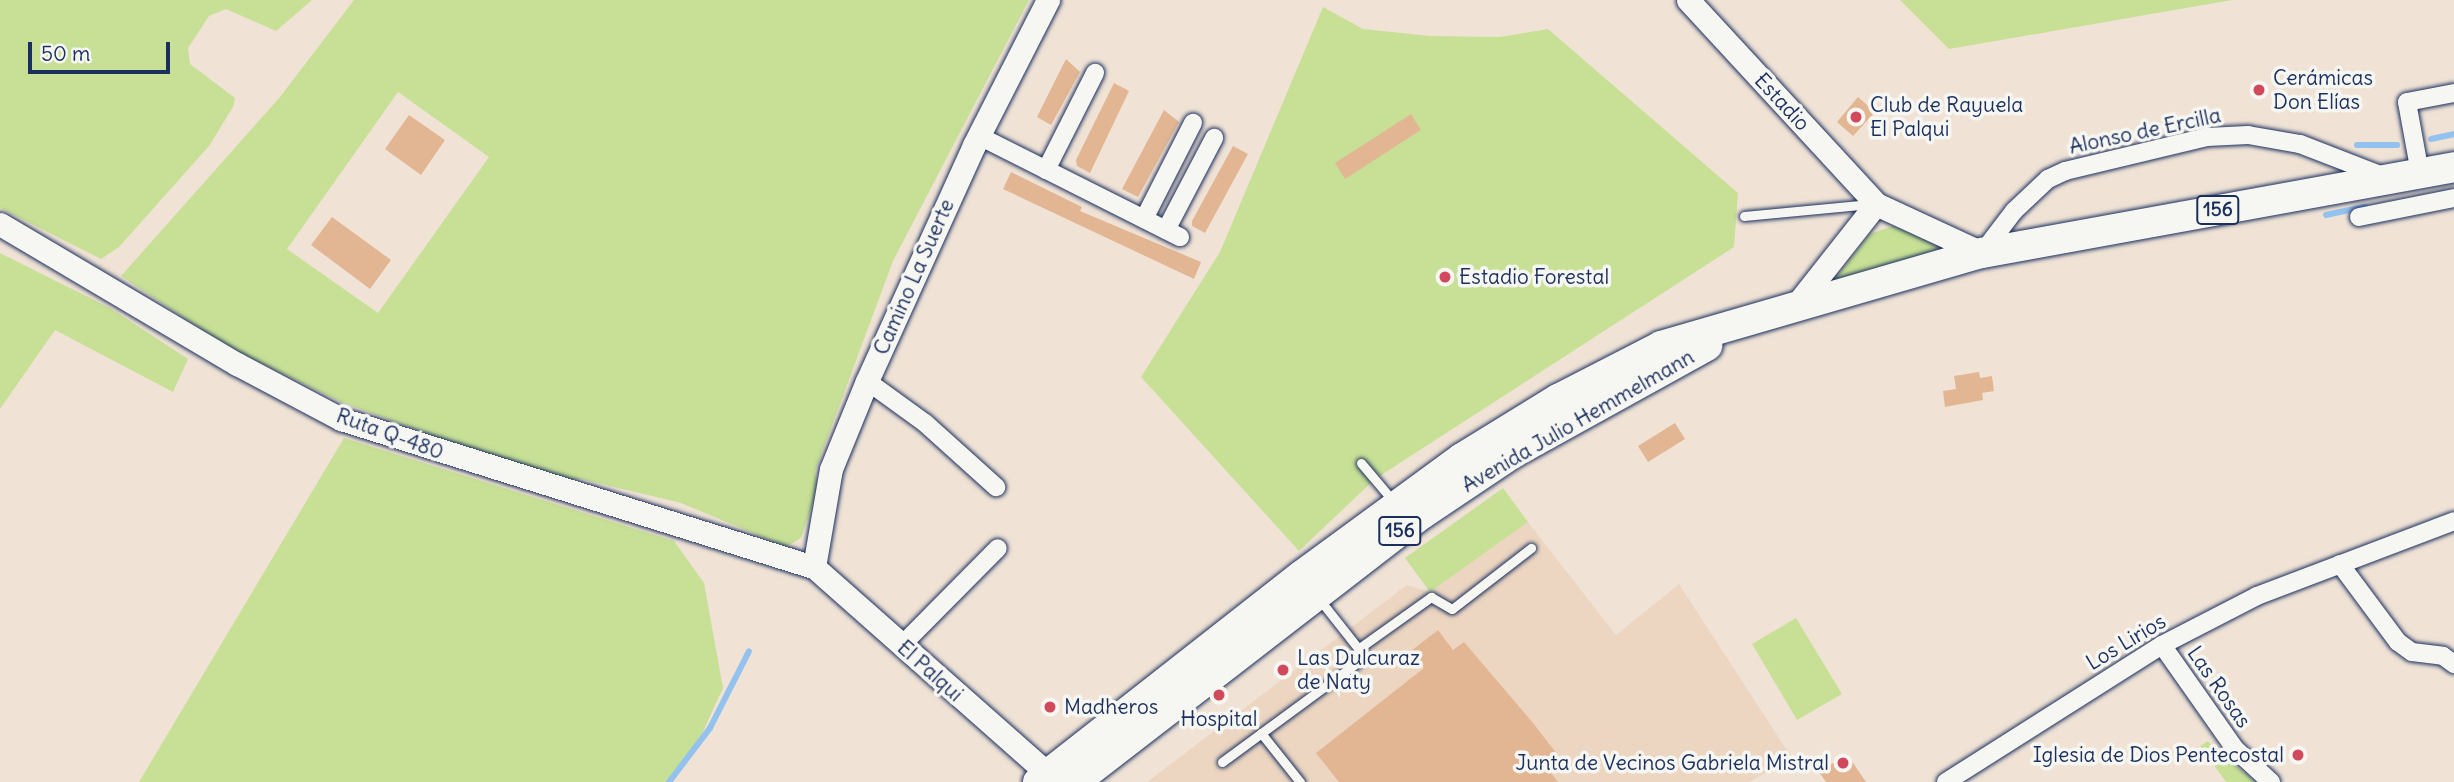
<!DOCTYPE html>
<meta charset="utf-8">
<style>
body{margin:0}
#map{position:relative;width:2454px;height:782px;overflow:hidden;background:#f0e3d6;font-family:Delius,sans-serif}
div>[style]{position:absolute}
.built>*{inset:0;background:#ecd6c2}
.green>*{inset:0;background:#c7e096}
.stream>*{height:6px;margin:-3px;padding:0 3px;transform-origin:3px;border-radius:3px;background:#94c2ee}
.building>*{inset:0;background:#e2b693}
.roads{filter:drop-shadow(0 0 2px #1b2f5e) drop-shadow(0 0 2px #1b2f5e)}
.service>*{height:9px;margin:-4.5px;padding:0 4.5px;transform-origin:4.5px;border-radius:4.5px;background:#f6f6f2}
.minor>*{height:18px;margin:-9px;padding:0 9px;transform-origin:9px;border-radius:9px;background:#f6f6f2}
.tertiary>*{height:23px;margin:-11.5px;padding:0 11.5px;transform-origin:11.5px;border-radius:11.5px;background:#f6f6f2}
.trunk>*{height:30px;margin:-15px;padding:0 15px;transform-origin:15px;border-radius:15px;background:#f6f6f2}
.dots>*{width:19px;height:19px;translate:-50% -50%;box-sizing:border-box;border:4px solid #f6f6f2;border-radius:50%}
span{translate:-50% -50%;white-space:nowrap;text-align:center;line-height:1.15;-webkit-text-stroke:7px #f6f6f2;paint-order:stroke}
.shield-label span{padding:2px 5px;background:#f6f6f2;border:2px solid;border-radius:5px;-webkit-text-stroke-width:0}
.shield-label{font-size:19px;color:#1b2f5e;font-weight:700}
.poi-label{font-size:21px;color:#1b2f5e}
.left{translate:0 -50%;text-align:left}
.right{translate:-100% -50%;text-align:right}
.street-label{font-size:21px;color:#1b2f5e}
.scale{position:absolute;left:28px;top:42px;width:142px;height:32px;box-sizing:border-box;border:4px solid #1b2f5e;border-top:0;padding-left:9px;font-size:21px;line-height:24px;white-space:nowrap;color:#1b2f5e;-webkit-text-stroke:5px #f6f6f2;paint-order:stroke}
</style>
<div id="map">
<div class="built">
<div style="clip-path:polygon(1528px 522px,1616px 635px,1679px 584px,1792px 758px,1749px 782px,1147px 782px,1407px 585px,1430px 592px)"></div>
</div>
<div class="green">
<div style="clip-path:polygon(0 0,312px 0,276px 31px,226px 9px,209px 16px,188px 48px,190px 64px,235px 98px,233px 107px,209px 146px,119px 247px,101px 259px,0 208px)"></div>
<div style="clip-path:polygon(evenodd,354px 0,1029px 0,893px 261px,815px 471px,818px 489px,801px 538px,786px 547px,681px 503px,581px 479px,553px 479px,341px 402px,228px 347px,121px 276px,280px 97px,354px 0,398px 92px,489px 157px,378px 313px,287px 249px,398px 92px)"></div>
<div style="clip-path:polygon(1900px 0,2232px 0,1949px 49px)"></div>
<div style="clip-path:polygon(1323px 7px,1363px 29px,1430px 36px,1500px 37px,1548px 29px,1738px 193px,1734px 247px,1375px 479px,1299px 551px,1141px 377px,1220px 252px)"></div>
<div style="clip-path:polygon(1899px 224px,1951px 245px,1827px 289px,1870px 234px)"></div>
<div style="clip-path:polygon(0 253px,110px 308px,188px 359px,173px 392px,55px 330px,0 409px)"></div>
<div style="clip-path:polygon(344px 438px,674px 541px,704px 583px,723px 688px,700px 738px,670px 782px,139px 782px)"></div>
<div style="clip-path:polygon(1503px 488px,1528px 522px,1430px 592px,1405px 558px)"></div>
<div style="clip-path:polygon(1796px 618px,1842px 694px,1797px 720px,1752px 644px)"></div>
<div style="clip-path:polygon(2208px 741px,2219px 753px,2256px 782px,2226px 782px,2200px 746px)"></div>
</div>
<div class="stream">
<div style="left:2431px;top:139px;width:24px;rotate:-12deg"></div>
<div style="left:2357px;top:145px;width:40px"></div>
<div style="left:2326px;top:215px;width:40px;rotate:-12deg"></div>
<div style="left:669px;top:782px;width:68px;rotate:-52.8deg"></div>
<div style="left:710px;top:728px;width:86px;rotate:-63.1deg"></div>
</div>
<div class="building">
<div style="clip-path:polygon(1066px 59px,1080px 72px,1051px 125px,1037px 117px)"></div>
<div style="clip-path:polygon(1114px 83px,1129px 91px,1090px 173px,1077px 166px,1076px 160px)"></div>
<div style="clip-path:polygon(1858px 97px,1875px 112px,1853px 136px,1837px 122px)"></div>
<div style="clip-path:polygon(1164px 110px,1179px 122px,1138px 197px,1122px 189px)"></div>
<div style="clip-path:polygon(1411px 114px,1421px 130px,1345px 179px,1335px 163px)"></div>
<div style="clip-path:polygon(409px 115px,445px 140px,421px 175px,385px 149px)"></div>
<div style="clip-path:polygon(1233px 146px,1248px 154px,1205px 233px,1192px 226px,1192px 221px)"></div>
<div style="clip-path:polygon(1011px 172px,1082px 207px,1080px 211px,1201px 262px,1194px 279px,1003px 189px)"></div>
<div style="clip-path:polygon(332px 217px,391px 260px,370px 289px,311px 245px)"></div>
<div style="clip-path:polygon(1979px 372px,1980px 378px,1992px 376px,1994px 391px,1982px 393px,1983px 400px,1945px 407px,1943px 391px,1956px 389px,1954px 376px)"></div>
<div style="clip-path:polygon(1675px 423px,1685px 439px,1648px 462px,1638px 446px)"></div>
<div style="clip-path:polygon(1438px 630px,1453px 650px,1464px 642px,1533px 723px,1560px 758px,1547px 768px,1558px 782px,1339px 782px,1316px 753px,1424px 668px,1411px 651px)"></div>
<div style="clip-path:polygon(1847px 754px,1866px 782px,1826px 782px,1819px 772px)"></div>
</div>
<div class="roads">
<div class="service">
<div style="left:1744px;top:216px;width:127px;rotate:-5.4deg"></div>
<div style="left:1361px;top:463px;width:51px;rotate:49.8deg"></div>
<div style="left:1358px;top:649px;width:90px;rotate:-35.5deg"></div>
<div style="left:1431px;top:597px;width:24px;rotate:30deg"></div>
<div style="left:1452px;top:609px;width:100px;rotate:-37.7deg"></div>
<div style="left:1261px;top:733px;width:63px;rotate:51.5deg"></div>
<div style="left:1222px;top:762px;width:177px;rotate:-36.3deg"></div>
<div style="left:1365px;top:657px;width:73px;rotate:-128.3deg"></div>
</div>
<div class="minor">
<div style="left:979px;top:136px;width:225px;rotate:26.7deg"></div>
<div style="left:1046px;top:170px;width:109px;rotate:-63.2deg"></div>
<div style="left:2420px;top:173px;width:72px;rotate:-100.4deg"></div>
<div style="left:2407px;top:102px;width:48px;rotate:-10.8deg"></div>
<div style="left:2359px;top:217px;width:97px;rotate:-11.3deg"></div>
<div style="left:1144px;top:219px;width:108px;rotate:-63deg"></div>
<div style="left:1166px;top:230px;width:104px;rotate:-62.4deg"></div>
<div style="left:1982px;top:253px;width:53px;rotate:-52.7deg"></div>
<div style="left:2014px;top:211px;width:47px;rotate:-43.3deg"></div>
<div style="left:2048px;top:179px;width:19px;rotate:-25deg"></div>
<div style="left:2065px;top:171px;width:146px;rotate:-13.5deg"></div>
<div style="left:2207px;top:137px;width:41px;rotate:-2.8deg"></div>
<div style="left:2248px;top:135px;width:53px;rotate:9.8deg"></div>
<div style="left:2300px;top:144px;width:91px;rotate:21.2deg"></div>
<div style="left:867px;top:381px;width:72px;rotate:35.9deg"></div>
<div style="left:925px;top:423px;width:96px;rotate:42deg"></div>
<div style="left:2340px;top:564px;width:97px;rotate:53.4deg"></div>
<div style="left:2398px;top:642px;width:17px;rotate:36deg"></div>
<div style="left:2412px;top:652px;width:31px;rotate:7deg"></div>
<div style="left:2443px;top:656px;width:14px;rotate:36deg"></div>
<div style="left:902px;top:645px;width:136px;rotate:-45.3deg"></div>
<div style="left:2162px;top:645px;width:127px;rotate:54.9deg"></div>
<div style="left:2235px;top:749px;width:49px;rotate:42.5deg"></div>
<div style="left:1946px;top:782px;width:256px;rotate:-32.4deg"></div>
<div style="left:2162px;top:645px;width:107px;rotate:-27.3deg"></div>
<div style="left:2257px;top:596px;width:211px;rotate:-20.8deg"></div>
</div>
<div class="tertiary">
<div style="left:1688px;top:0;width:277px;rotate:47.3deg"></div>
<div style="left:1876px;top:204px;width:117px;rotate:24.8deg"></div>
<div style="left:0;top:224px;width:275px;rotate:30.6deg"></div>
<div style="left:237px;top:364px;width:118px;rotate:27.9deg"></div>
<div style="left:341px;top:419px;width:496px;rotate:17.4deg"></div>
<div style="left:814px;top:567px;width:312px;rotate:41.5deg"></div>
<div style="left:1793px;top:309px;width:134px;rotate:-51.7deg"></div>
<div style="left:814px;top:567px;width:99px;rotate:-80.2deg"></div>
<div style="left:831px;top:469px;width:95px;rotate:-67.8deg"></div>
<div style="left:867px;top:381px;width:259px;rotate:-65.6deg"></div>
<div style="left:974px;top:145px;width:163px;rotate:-63deg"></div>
</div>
<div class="trunk">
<div style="left:1038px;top:782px;width:335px;rotate:-38.1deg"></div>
<div style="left:1302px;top:575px;width:198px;rotate:-36.2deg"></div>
<div style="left:1462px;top:458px;width:113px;rotate:-31.6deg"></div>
<div style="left:1558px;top:399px;width:116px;rotate:-27.2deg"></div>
<div style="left:1661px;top:346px;width:334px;rotate:-16.2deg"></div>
<div style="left:1982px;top:253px;width:480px;rotate:-10.3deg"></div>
<div style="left:1075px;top:782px;width:438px;rotate:-37.7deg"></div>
<div style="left:1422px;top:514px;width:110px;rotate:-33.8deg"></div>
<div style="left:1513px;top:453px;width:222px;rotate:-28.9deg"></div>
</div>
</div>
<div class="dots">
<div style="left:2259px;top:90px;background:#d1495b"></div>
<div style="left:1856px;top:117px;background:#d1495b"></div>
<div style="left:1445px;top:277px;background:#d1495b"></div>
<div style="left:1283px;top:670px;background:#d1495b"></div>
<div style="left:1219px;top:695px;background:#d1495b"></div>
<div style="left:1050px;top:707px;background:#d1495b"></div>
<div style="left:2298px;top:755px;background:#d1495b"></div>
<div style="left:1843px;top:763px;background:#d1495b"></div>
</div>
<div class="shield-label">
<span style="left:2218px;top:210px">156</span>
<span style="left:1400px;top:531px">156</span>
</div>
<div class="poi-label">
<span class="left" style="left:2273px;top:90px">Cerámicas<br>Don Elías</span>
<span class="left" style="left:1870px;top:117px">Club de Rayuela<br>El Palqui</span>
<span class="left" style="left:1459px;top:277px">Estadio Forestal</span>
<span class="left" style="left:1297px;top:670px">Las Dulcuraz<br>de Naty</span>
<span class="left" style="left:1064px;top:707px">Madheros</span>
<span style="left:1219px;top:719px">Hospital</span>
<span class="right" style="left:2284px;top:755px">Iglesia de Dios Pentecostal</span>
<span class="right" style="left:1829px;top:763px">Junta de Vecinos Gabriela Mistral</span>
</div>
<div class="street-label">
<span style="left:1782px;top:102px;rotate:47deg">Estadio</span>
<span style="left:2145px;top:131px;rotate:-12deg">Alonso de Ercilla</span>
<span style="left:914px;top:277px;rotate:-66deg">Camino La Suerte</span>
<span style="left:1578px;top:421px;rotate:-30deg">Avenida Julio Hemmelmann</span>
<span style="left:390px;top:434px;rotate:20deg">Ruta Q-480</span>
<span style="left:2126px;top:642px;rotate:-31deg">Los Lirios</span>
<span style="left:930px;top:671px;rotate:42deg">El Palqui</span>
<span style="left:2219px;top:687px;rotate:55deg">Las Rosas</span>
</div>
<div class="scale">50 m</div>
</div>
